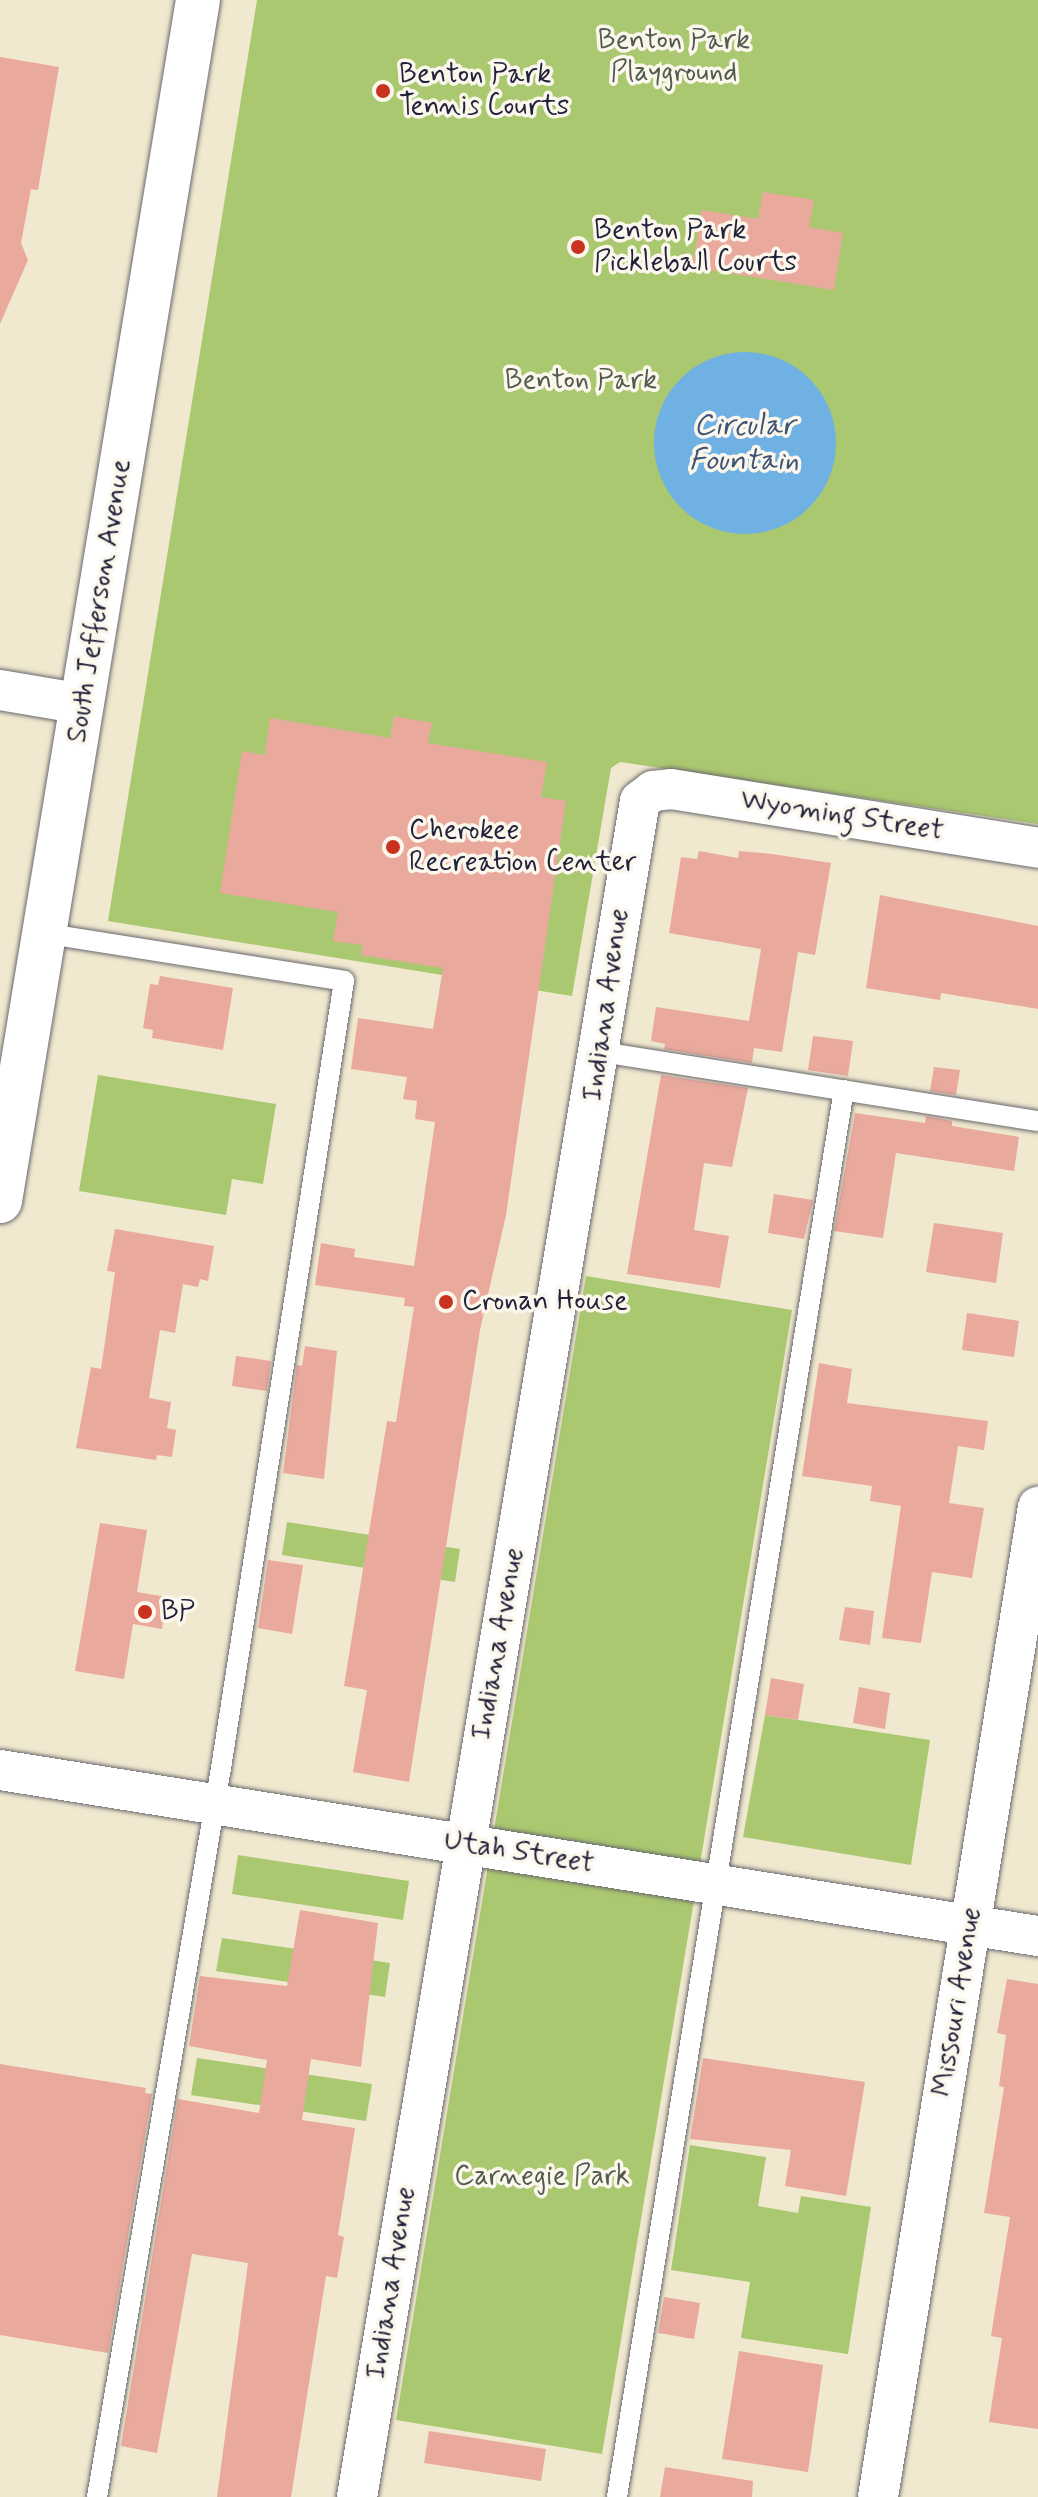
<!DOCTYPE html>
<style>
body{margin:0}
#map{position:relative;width:1038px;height:2497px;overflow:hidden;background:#f0e9cf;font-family:Mynerve,sans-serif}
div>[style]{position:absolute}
.green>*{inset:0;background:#aac870}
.water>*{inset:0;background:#70b1e4}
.round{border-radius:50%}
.building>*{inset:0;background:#eaa99d}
.roads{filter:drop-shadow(0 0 2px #6a686f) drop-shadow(0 0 2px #6a686f)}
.lane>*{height:20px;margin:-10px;padding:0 10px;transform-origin:10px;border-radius:10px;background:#fff}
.street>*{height:40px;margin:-20px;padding:0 20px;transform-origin:20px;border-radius:20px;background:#fff}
.secondary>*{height:44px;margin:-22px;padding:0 22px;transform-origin:22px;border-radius:22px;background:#fff}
.dots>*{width:22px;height:22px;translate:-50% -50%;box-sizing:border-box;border:4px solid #fbf7ec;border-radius:50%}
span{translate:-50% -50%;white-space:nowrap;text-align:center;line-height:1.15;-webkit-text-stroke:7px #fbf7ec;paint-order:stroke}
.park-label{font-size:28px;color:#525c4e}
.poi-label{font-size:28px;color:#22223b}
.left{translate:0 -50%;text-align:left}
.street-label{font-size:28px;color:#22223b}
.water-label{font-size:30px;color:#3d5476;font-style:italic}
</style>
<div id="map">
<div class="green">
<div style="clip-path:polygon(257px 0,1038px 0,1038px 824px,620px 762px,611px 768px,572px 996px,108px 921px)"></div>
<div style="clip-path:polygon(98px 1075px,276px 1104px,263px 1184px,232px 1179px,226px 1215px,79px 1191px)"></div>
<div style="clip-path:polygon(586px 1276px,792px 1310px,602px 2454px,396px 2420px)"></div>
<div style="clip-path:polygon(287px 1522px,460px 1549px,455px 1582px,282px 1555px)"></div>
<div style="clip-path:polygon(765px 1715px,930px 1740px,911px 1865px,743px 1837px)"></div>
<div style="clip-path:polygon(238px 1855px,409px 1881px,403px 1920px,232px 1894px)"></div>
<div style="clip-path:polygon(222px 1938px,390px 1963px,385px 1997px,216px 1971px)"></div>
<div style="clip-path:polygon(197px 2058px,372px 2084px,366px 2121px,191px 2095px)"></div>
<div style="clip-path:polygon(690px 2145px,766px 2157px,758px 2206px,798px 2213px,801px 2196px,871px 2207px,848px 2354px,741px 2338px,750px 2282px,671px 2270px)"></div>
</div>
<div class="water">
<div class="round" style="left:654px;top:352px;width:182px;height:182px"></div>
</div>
<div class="building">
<div style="clip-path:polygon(0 57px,59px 67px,38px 190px,31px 189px,21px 243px,28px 260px,0 324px)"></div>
<div style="clip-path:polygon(763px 192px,814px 200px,809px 227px,843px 233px,834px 290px,692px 267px,702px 210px,758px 219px)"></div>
<div style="clip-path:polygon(394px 716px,432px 723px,428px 743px,547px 762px,541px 797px,566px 801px,506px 1215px,480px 1330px,409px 1782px,353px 1772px,367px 1690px,344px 1686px,387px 1421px,396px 1422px,414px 1307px,404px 1306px,405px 1298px,315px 1285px,321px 1243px,355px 1249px,354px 1257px,414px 1266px,435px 1122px,415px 1119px,417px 1101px,403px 1099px,407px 1077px,351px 1069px,358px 1018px,433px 1029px,443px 968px,361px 955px,363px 945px,333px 941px,338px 912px,220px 893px,242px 751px,265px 755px,270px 718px,390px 738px)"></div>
<div style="clip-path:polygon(699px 851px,738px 858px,739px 851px,772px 854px,831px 863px,815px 955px,798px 952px,782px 1052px,754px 1048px,752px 1063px,664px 1049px,665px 1044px,651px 1041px,656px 1007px,749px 1021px,761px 949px,669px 933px,681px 857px,697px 859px)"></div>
<div style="clip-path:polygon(880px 895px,1038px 926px,1038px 1009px,941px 993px,940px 1000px,866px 988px)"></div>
<div style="clip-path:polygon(160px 976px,233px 988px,223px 1050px,152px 1038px,153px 1030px,143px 1028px,150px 984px,158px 985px)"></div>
<div style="clip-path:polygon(813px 1036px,853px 1041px,848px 1076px,808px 1070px)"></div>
<div style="clip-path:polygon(934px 1067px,960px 1070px,956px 1095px,930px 1091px)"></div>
<div style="clip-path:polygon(661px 1075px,748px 1088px,732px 1167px,704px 1163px,694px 1230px,729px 1236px,720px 1288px,627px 1274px)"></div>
<div style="clip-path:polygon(855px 1113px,925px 1123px,926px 1116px,952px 1121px,952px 1126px,1019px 1137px,1014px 1171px,896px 1153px,883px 1238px,834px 1231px)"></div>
<div style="clip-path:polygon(774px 1194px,813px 1200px,804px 1239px,768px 1233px)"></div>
<div style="clip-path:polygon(934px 1223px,1003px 1233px,996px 1283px,926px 1272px)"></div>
<div style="clip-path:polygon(115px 1229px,214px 1246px,208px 1281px,200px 1279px,198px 1287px,183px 1284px,175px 1333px,160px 1330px,149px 1398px,171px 1402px,167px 1428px,176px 1430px,172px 1457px,157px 1455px,156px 1460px,76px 1448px,91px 1367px,101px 1369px,115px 1272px,107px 1271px)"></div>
<div style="clip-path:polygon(967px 1313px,1019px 1321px,1014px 1357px,962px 1350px)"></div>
<div style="clip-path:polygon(305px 1346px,337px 1351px,324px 1479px,283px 1473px,297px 1365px,302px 1366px)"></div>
<div style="clip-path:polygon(236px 1356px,271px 1361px,267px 1391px,232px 1386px)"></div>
<div style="clip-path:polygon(819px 1363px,852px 1369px,847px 1403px,988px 1421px,984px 1450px,958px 1446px,949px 1503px,984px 1508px,972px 1578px,932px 1572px,921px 1643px,882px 1638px,901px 1506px,870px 1501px,872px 1486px,802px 1476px)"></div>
<div style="clip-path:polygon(100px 1523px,147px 1530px,137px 1592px,167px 1597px,162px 1629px,133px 1624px,124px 1679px,75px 1671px)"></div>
<div style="clip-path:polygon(268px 1560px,303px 1565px,292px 1634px,258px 1628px)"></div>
<div style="clip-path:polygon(845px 1607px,874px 1611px,870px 1645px,839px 1640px)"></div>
<div style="clip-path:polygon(771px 1678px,804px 1684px,798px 1720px,765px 1715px)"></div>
<div style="clip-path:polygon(859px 1687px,890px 1693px,885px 1729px,853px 1723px)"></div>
<div style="clip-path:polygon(300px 1910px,378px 1923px,361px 2067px,311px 2059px,302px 2120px,355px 2128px,338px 2235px,344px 2237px,337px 2278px,326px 2276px,291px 2497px,217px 2497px,248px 2263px,192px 2254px,157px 2453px,121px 2446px,178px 2099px,259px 2113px,267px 2060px,189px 2046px,200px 1976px,287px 1986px)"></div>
<div style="clip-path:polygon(1007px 1979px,1038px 1984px,1038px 2429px,989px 2422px,1002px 2338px,991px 2336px,1010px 2217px,984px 2213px,1004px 2087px,999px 2086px,1006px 2035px,997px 2033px)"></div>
<div style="clip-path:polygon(703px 2058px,865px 2082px,846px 2196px,785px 2186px,791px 2150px,690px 2139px)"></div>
<div style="clip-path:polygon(0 2064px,146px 2088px,145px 2093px,152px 2094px,108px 2353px,0 2335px)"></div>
<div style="clip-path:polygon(664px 2297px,700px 2303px,694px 2339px,658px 2333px)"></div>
<div style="clip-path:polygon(739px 2351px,823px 2365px,808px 2472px,722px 2459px)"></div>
<div style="clip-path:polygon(429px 2431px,546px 2449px,541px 2481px,424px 2463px)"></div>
<div style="clip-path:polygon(665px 2467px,753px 2481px,752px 2497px,660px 2497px)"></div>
</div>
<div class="roads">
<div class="lane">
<div style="left:42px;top:933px;width:306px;rotate:9deg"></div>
<div style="left:344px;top:981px;width:790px;rotate:98.88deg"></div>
<div style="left:222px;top:1762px;width:746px;rotate:99.65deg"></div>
<div style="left:601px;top:1052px;width:442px;rotate:9deg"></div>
<div style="left:617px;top:2497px;width:1425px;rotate:-80.84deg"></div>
</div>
<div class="street">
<div style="left:0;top:690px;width:84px;rotate:9.6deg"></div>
<div style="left:0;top:1770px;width:1051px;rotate:9.09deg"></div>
<div style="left:357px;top:2497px;width:1719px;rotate:-80.53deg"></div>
<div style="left:640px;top:801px;width:16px;rotate:-38deg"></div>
<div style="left:653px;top:791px;width:18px;rotate:-6deg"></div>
<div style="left:671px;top:789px;width:372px;rotate:9.1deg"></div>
<div style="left:878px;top:2497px;width:1003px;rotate:-80.82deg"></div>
</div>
<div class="secondary">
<div style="left:0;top:1201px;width:1217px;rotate:-80.64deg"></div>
</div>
</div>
<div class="dots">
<div style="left:383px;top:91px;background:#c8321e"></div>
<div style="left:578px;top:247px;background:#c8321e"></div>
<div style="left:393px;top:847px;background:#c8321e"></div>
<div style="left:446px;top:1302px;background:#c8321e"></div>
<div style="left:145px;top:1612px;background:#c8321e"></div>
</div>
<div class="park-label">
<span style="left:674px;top:57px">Benton Park<br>Playground</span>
<span style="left:581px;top:381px">Benton Park</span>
<span style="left:542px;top:2177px">Carnegie Park</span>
</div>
<div class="poi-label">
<span class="left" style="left:399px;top:91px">Benton Park<br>Tennis Courts</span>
<span class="left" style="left:594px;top:247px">Benton Park<br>Pickleball Courts</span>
<span class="left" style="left:409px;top:847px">Cherokee<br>Recreation Center</span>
<span class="left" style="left:462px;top:1302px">Cronan House</span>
<span class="left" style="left:161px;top:1612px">BP</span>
</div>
<div class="street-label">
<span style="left:100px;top:601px;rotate:-81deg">South Jefferson Avenue</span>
<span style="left:842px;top:816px;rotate:9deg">Wyoming Street</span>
<span style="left:607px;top:1005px;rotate:-82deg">Indiana Avenue</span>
<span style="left:499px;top:1644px;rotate:-80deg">Indiana Avenue</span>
<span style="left:519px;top:1853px;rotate:9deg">Utah Street</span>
<span style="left:958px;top:2002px;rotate:-81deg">Missouri Avenue</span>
<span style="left:392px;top:2283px;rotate:-81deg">Indiana Avenue</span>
</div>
<div class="water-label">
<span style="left:744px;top:443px">Circular<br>Fountain</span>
</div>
</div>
